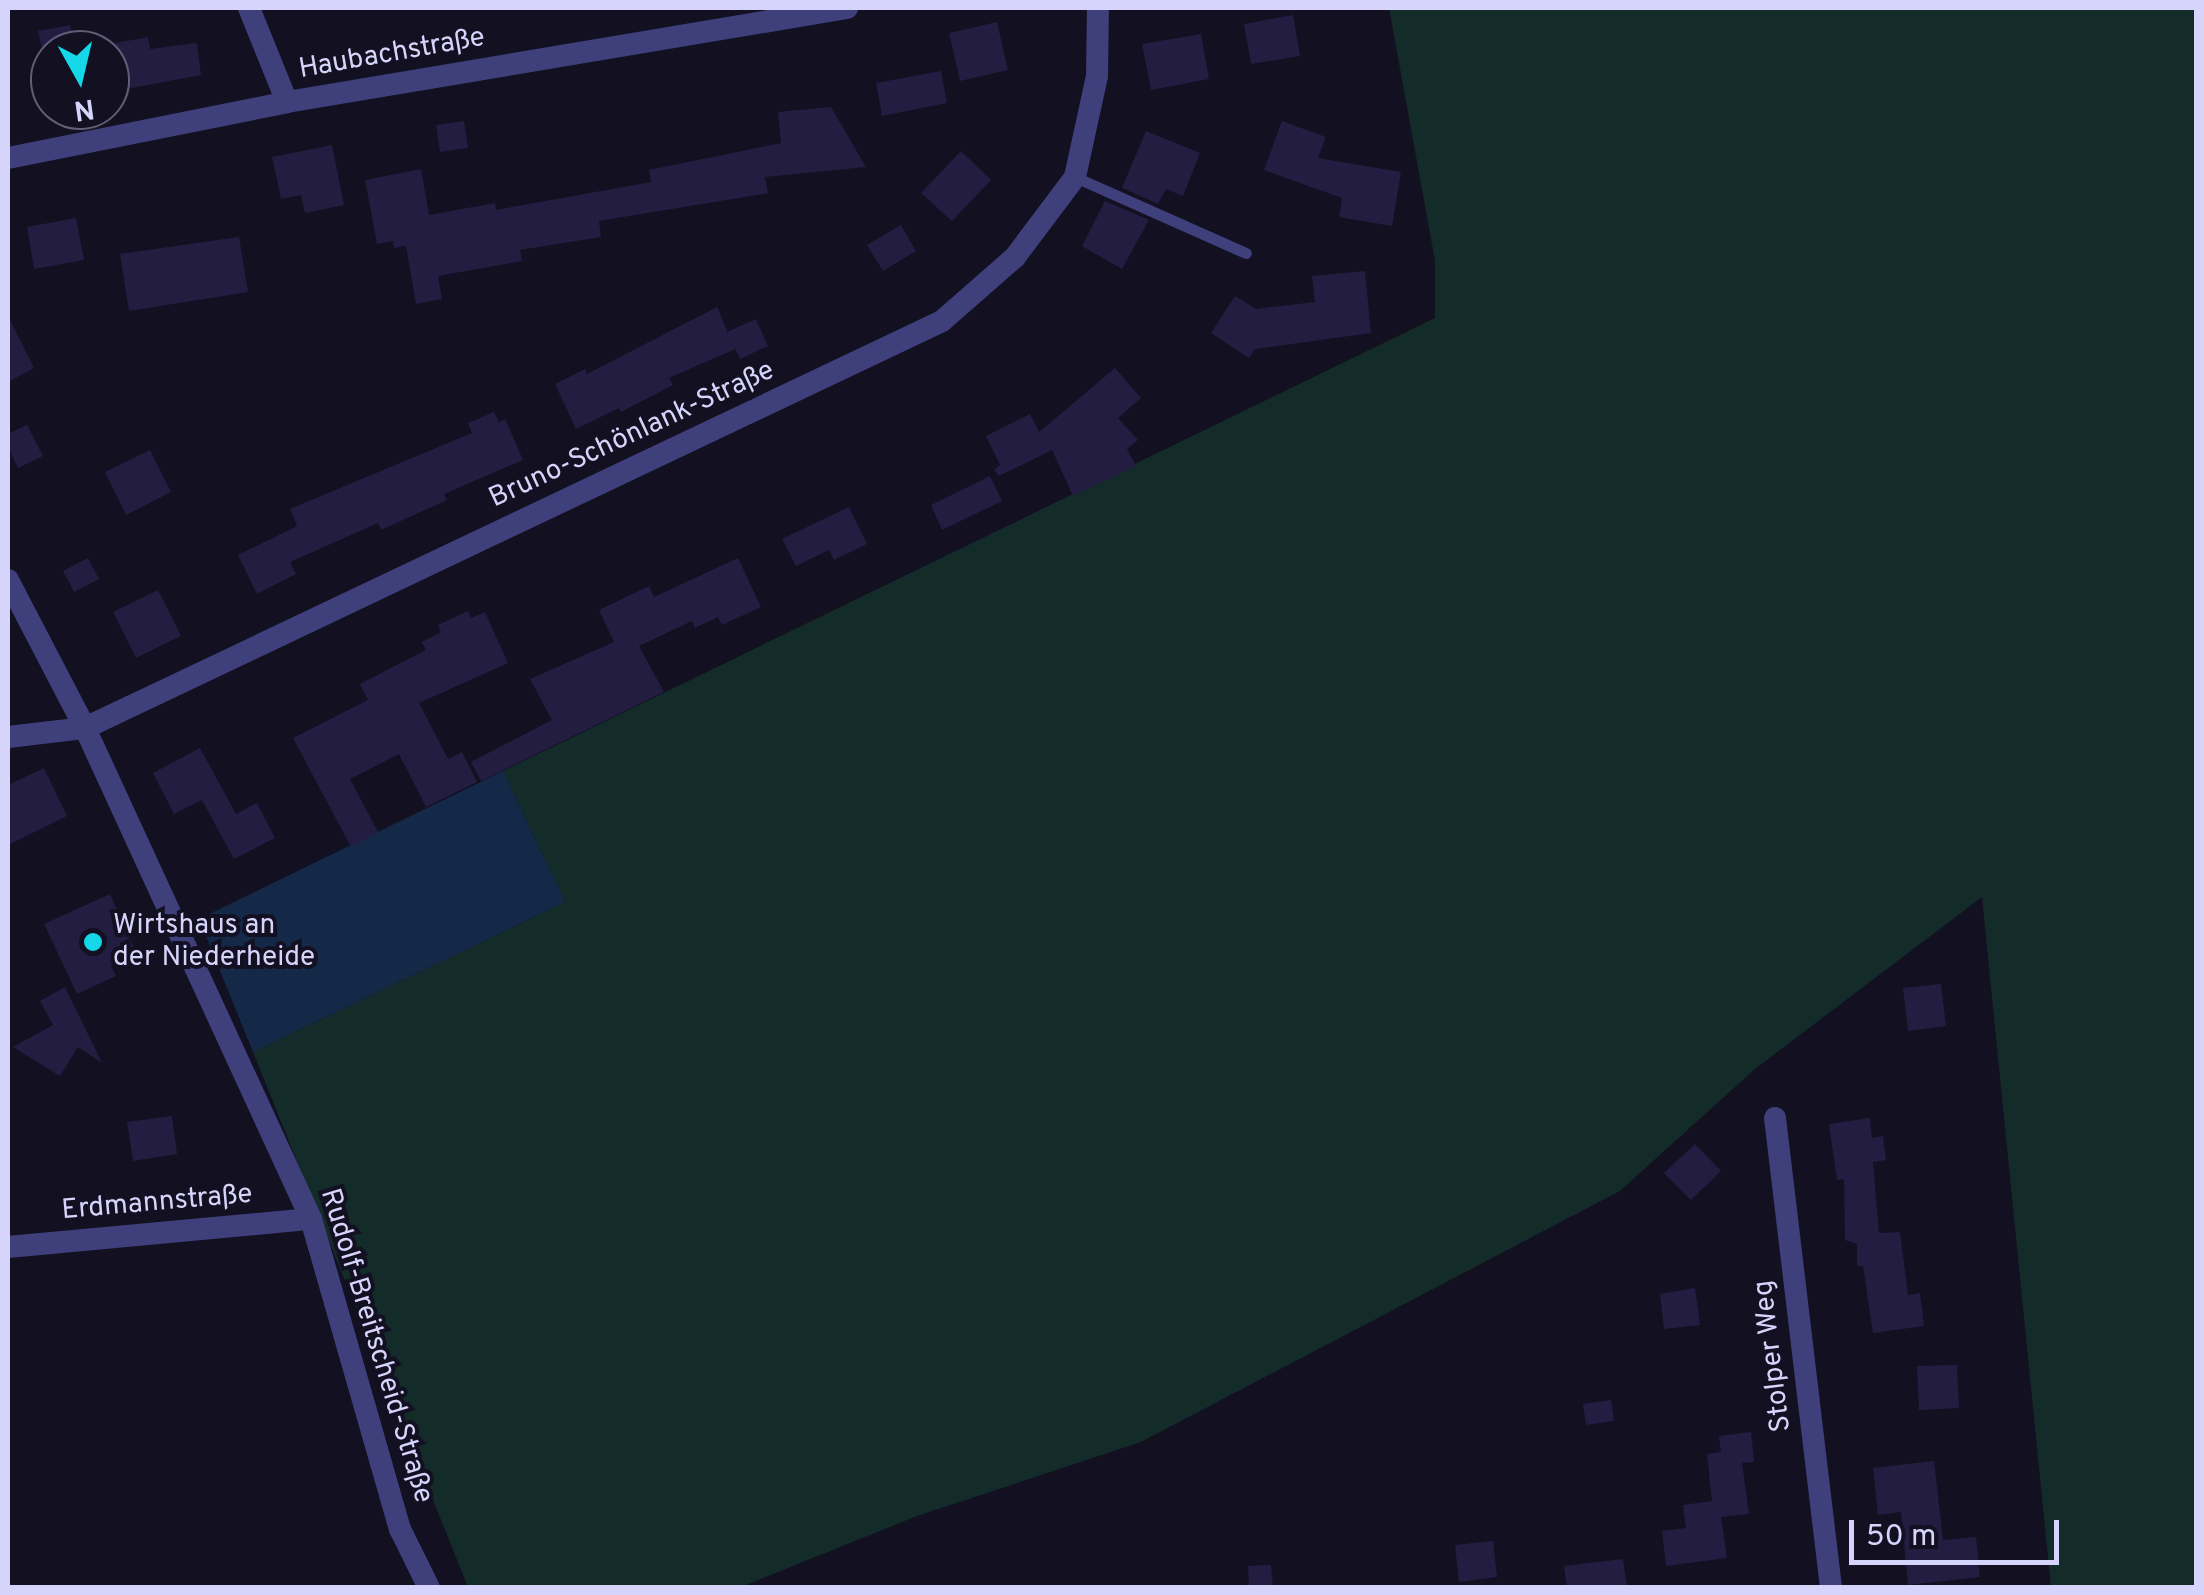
<!DOCTYPE html>
<meta charset="utf-8">
<style>
body{margin:0}
#map{position:relative;width:2204px;height:1595px;overflow:hidden;background:#121021;font-family:Overpass,sans-serif}
div>[style]{position:absolute}
.green>*{inset:0;background:#132b29}
.water>*{inset:0;background:#142947}
.building>*{inset:0;background:#231d41}
.service>*{height:11px;margin:-5.5px;padding:0 5.5px;transform-origin:5.5px;border-radius:5.5px;background:#3f3f7c}
.minor>*{height:22px;margin:-11px;padding:0 11px;transform-origin:11px;border-radius:11px;background:#3f3f7c}
.dots>*{width:28px;height:28px;translate:-50% -50%;box-sizing:border-box;border:5px solid #121021;border-radius:50%}
span{translate:-50% -50%;white-space:nowrap;text-align:center;line-height:1.15;-webkit-text-stroke:8px #121021;paint-order:stroke}
.street-label{font-size:28px;color:#d7d4fb}
.poi-label{font-size:28px;color:#d7d4fb}
.left{translate:0 -50%;text-align:left}
.frame{position:absolute;inset:0;border:10px solid #d7d4fb;pointer-events:none}
.north{position:absolute;left:30px;top:30px;width:100px;height:100px;box-sizing:border-box;background:#121021;border:2px solid #615e78;border-radius:50%;rotate:172deg;font-size:28px;font-weight:700;line-height:40px;text-align:center;color:#d7d4fb}
.north::after{content:'';display:block;margin:auto;width:35px;height:45px;background:#14d7e7;clip-path:polygon(50% 0,100% 100%,50% 72%,0 100%)}
.scale{position:absolute;left:1849px;top:1520px;width:210px;height:45px;box-sizing:border-box;border:5px solid #d7d4fb;border-top:0;padding-left:12px;font-size:30px;line-height:35px;white-space:nowrap;color:#d7d4fb;-webkit-text-stroke:8px #121021;paint-order:stroke}
</style>
<div id="map">
<div class="green">
<div style="clip-path:polygon(1389px 8px,2196px 8px,2196px 1587px,2051px 1587px,1982px 897px,1755px 1069px,1620px 1191px,1141px 1442px,917px 1516px,741px 1587px,468px 1587px,253px 1052px,565px 902px,503px 771px,1435px 318px,1435px 261px)"></div>
</div>
<div class="water">
<div style="clip-path:polygon(503px 771px,565px 902px,253px 1052px,199px 919px)"></div>
</div>
<div class="building">
<div style="clip-path:polygon(1293px 15px,1300px 56px,1251px 64px,1244px 24px)"></div>
<div style="clip-path:polygon(997px 22px,1008px 70px,960px 81px,949px 33px)"></div>
<div style="clip-path:polygon(70px 25px,76px 50px,42px 50px,38px 31px)"></div>
<div style="clip-path:polygon(1201px 34px,1209px 79px,1151px 90px,1142px 44px)"></div>
<div style="clip-path:polygon(148px 37px,150px 49px,197px 43px,201px 75px,110px 92px,110px 44px)"></div>
<div style="clip-path:polygon(941px 71px,947px 103px,882px 116px,876px 83px)"></div>
<div style="clip-path:polygon(831px 107px,866px 167px,765px 177px,768px 193px,599px 221px,601px 237px,520px 250px,522px 261px,438px 276px,442px 299px,416px 304px,406px 246px,394px 248px,393px 241px,377px 244px,365px 180px,421px 169px,429px 215px,495px 203px,496px 210px,651px 182px,649px 170px,781px 143px,778px 112px)"></div>
<div style="clip-path:polygon(464px 121px,468px 148px,440px 152px,436px 125px)"></div>
<div style="clip-path:polygon(1282px 121px,1326px 137px,1318px 158px,1401px 172px,1392px 226px,1339px 217px,1342px 198px,1264px 170px)"></div>
<div style="clip-path:polygon(1146px 131px,1200px 153px,1183px 196px,1166px 189px,1158px 204px,1122px 188px)"></div>
<div style="clip-path:polygon(332px 145px,344px 205px,305px 213px,301px 195px,281px 199px,272px 157px)"></div>
<div style="clip-path:polygon(961px 151px,991px 180px,952px 221px,921px 193px)"></div>
<div style="clip-path:polygon(1105px 201px,1149px 220px,1122px 269px,1082px 246px)"></div>
<div style="clip-path:polygon(76px 218px,84px 260px,34px 269px,27px 227px)"></div>
<div style="clip-path:polygon(901px 225px,916px 251px,883px 271px,867px 245px)"></div>
<div style="clip-path:polygon(239px 237px,248px 292px,129px 311px,120px 254px)"></div>
<div style="clip-path:polygon(1365px 271px,1371px 333px,1255px 349px,1249px 358px,1211px 333px,1235px 296px,1256px 309px,1315px 302px,1312px 276px)"></div>
<div style="clip-path:polygon(717px 307px,735px 349px,669px 378px,673px 385px,621px 412px,619px 408px,576px 429px,555px 384px,585px 369px,587px 374px)"></div>
<div style="clip-path:polygon(8px 316px,34px 368px,8px 382px)"></div>
<div style="clip-path:polygon(756px 319px,768px 346px,740px 359px,727px 332px)"></div>
<div style="clip-path:polygon(1115px 368px,1141px 398px,1118px 418px,1138px 440px,1127px 449px,1136px 466px,1073px 496px,1052px 450px,999px 476px,994px 470px,1000px 465px,986px 436px,1030px 414px,1039px 432px)"></div>
<div style="clip-path:polygon(494px 412px,499px 422px,505px 419px,523px 460px,444px 494px,447px 500px,381px 530px,378px 523px,290px 562px,296px 574px,257px 594px,238px 555px,297px 526px,290px 509px,472px 433px,468px 423px)"></div>
<div style="clip-path:polygon(27px 425px,43px 456px,18px 468px,8px 447px,8px 434px)"></div>
<div style="clip-path:polygon(150px 450px,171px 492px,126px 515px,105px 472px)"></div>
<div style="clip-path:polygon(990px 476px,1002px 501px,942px 530px,931px 505px)"></div>
<div style="clip-path:polygon(849px 507px,867px 544px,834px 560px,829px 550px,796px 566px,782px 539px)"></div>
<div style="clip-path:polygon(88px 558px,99px 579px,74px 592px,63px 571px)"></div>
<div style="clip-path:polygon(738px 558px,761px 607px,722px 625px,718px 617px,695px 628px,692px 621px,639px 646px,664px 692px,481px 781px,471px 762px,552px 720px,530px 679px,614px 642px,599px 610px,649px 586px,654px 597px)"></div>
<div style="clip-path:polygon(158px 590px,181px 636px,136px 658px,113px 612px)"></div>
<div style="clip-path:polygon(468px 611px,471px 618px,485px 612px,508px 663px,419px 703px,448px 759px,462px 752px,477px 782px,426px 807px,399px 754px,350px 779px,378px 832px,351px 847px,293px 738px,368px 700px,360px 684px,426px 650px,422px 642px,441px 632px,438px 625px)"></div>
<div style="clip-path:polygon(200px 748px,236px 814px,257px 803px,275px 838px,234px 859px,202px 800px,174px 814px,153px 773px)"></div>
<div style="clip-path:polygon(44px 768px,67px 816px,8px 845px,8px 785px)"></div>
<div style="clip-path:polygon(110px 894px,137px 954px,111px 966px,116px 976px,77px 994px,44px 924px)"></div>
<div style="clip-path:polygon(1941px 984px,1946px 1026px,1908px 1031px,1903px 988px)"></div>
<div style="clip-path:polygon(65px 987px,102px 1063px,78px 1047px,60px 1076px,13px 1047px,53px 1025px,40px 1001px)"></div>
<div style="clip-path:polygon(172px 1116px,177px 1154px,133px 1161px,127px 1122px)"></div>
<div style="clip-path:polygon(1870px 1118px,1872px 1138px,1883px 1136px,1886px 1160px,1873px 1162px,1879px 1233px,1900px 1232px,1908px 1295px,1920px 1293px,1924px 1326px,1873px 1333px,1863px 1266px,1857px 1266px,1857px 1244px,1845px 1240px,1844px 1179px,1837px 1180px,1829px 1124px)"></div>
<div style="clip-path:polygon(1695px 1144px,1721px 1171px,1691px 1200px,1664px 1173px)"></div>
<div style="clip-path:polygon(1695px 1288px,1700px 1325px,1664px 1329px,1660px 1294px)"></div>
<div style="clip-path:polygon(1957px 1365px,1959px 1408px,1919px 1410px,1917px 1366px)"></div>
<div style="clip-path:polygon(1611px 1400px,1614px 1421px,1586px 1425px,1583px 1404px)"></div>
<div style="clip-path:polygon(1751px 1432px,1754px 1462px,1742px 1463px,1749px 1514px,1721px 1517px,1727px 1558px,1666px 1566px,1662px 1531px,1686px 1528px,1683px 1505px,1712px 1501px,1707px 1454px,1721px 1452px,1719px 1436px)"></div>
<div style="clip-path:polygon(1934px 1461px,1943px 1540px,1976px 1537px,1980px 1577px,1908px 1585px,1901px 1512px,1878px 1515px,1873px 1468px)"></div>
<div style="clip-path:polygon(1493px 1541px,1497px 1577px,1459px 1582px,1455px 1545px)"></div>
<div style="clip-path:polygon(1623px 1559px,1627px 1588px,1567px 1588px,1564px 1566px)"></div>
<div style="clip-path:polygon(1271px 1565px,1273px 1588px,1249px 1588px,1248px 1566px)"></div>
</div>
<div class="service">
<div style="left:1075px;top:177px;width:187px;rotate:24deg"></div>
</div>
<div class="minor">
<div style="left:249px;top:8px;width:101px;rotate:68deg"></div>
<div style="left:8px;top:158px;width:285px;rotate:-11.3deg"></div>
<div style="left:287px;top:102px;width:568px;rotate:-9.53deg"></div>
<div style="left:8px;top:580px;width:167px;rotate:62.5deg"></div>
<div style="left:85px;top:728px;width:541px;rotate:65.28deg"></div>
<div style="left:311px;top:1219px;width:323px;rotate:74deg"></div>
<div style="left:400px;top:1529px;width:66px;rotate:63.8deg"></div>
<div style="left:8px;top:737px;width:78px;rotate:-6.7deg"></div>
<div style="left:85px;top:728px;width:949px;rotate:-25.4deg"></div>
<div style="left:942px;top:321px;width:97px;rotate:-41.2deg"></div>
<div style="left:1015px;top:257px;width:100px;rotate:-53.1deg"></div>
<div style="left:1075px;top:177px;width:103px;rotate:-77.7deg"></div>
<div style="left:1097px;top:76px;width:68px;rotate:-89.2deg"></div>
<div style="left:1775px;top:1118px;width:473px;rotate:83.2deg"></div>
<div style="left:8px;top:1247px;width:304px;rotate:-5.3deg"></div>
</div>
<div class="dots">
<div style="left:93px;top:942px;background:#14d7e7"></div>
</div>
<div class="street-label">
<span style="left:392px;top:54px;rotate:-10deg">Haubachstraße</span>
<span style="left:632px;top:435px;rotate:-25deg">Bruno-Schönlank-Straße</span>
<span style="left:157px;top:1203px;rotate:-5deg">Erdmannstraße</span>
<span style="left:376px;top:1346px;rotate:73deg">Rudolf-Breitscheid-Straße</span>
<span style="left:1773px;top:1356px;rotate:-97deg">Stolper Weg</span>
</div>
<div class="poi-label">
<span class="left" style="left:113px;top:942px">Wirtshaus an<br>der Niederheide</span>
</div>
<div class="frame"></div>
<div class="north">N</div>
<div class="scale">50 m</div>
</div>
